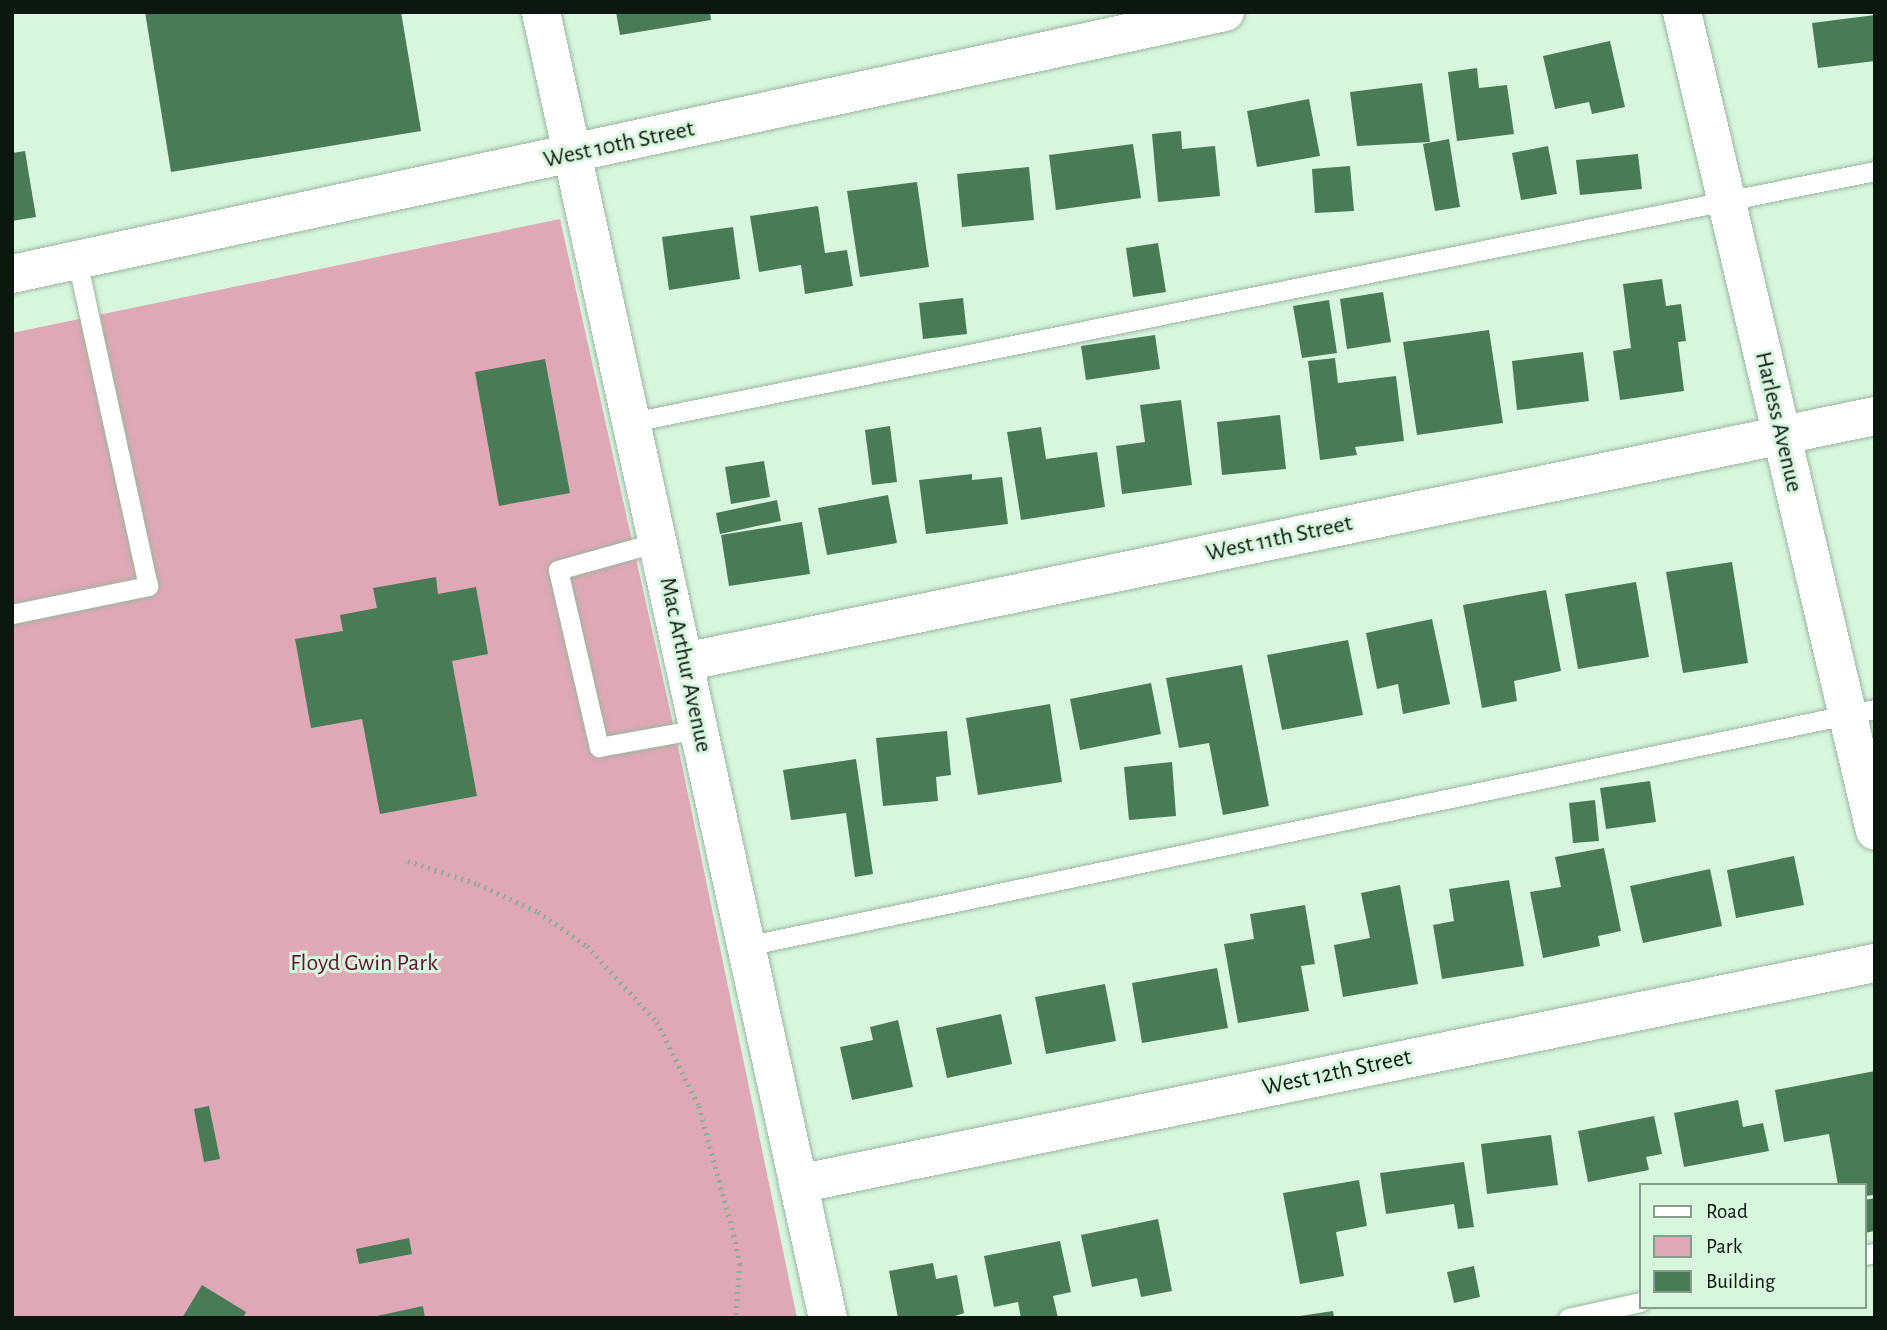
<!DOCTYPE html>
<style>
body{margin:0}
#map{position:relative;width:1887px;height:1330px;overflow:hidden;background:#d8f6de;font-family:"Alegreya Sans",sans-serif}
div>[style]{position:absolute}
.green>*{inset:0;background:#dfa8b7}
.building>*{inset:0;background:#487b56}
.path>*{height:4.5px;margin-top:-2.25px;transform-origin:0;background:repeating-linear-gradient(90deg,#92aa97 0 2px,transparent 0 7px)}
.roads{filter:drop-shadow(0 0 2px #9ab6a0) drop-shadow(0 0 2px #9ab6a0)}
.service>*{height:19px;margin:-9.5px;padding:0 9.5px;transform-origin:9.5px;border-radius:9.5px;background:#fff}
.minor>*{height:38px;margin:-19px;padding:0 19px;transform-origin:19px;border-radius:19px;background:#fff}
.tertiary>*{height:38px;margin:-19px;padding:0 19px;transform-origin:19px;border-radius:19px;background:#fff}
.secondary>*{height:38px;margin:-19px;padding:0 19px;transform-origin:19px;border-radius:19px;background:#fff}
span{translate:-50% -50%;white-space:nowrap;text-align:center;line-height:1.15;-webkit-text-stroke:6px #d8f6de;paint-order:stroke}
.street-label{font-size:24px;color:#0c170f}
.park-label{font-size:24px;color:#5e1231}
.frame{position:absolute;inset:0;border:14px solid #0c170f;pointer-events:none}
.legend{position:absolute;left:1639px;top:1183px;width:228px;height:126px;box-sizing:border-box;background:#d8f6de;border:2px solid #869d8b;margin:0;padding:9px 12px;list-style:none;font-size:21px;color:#0c170f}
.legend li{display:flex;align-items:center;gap:14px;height:35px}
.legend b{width:35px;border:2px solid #869d8b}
</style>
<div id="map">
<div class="green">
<div style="clip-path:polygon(560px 219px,678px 746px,797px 1318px,12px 1318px,12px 333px)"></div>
</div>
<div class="building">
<div style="clip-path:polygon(145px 12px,401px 12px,421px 131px,171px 172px)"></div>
<div style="clip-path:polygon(616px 12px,710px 12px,711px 20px,620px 35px)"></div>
<div style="clip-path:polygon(1875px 15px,1875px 61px,1818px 68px,1812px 23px)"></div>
<div style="clip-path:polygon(1610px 41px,1625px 107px,1592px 114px,1589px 102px,1555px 109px,1543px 56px)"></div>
<div style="clip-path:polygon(1477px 68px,1479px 88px,1507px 85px,1514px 134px,1457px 141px,1448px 72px)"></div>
<div style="clip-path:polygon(1422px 83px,1430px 142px,1357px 146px,1350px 92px)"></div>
<div style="clip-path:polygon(1309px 99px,1320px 156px,1257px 167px,1247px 111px)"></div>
<div style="clip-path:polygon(1181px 131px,1182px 149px,1215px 146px,1220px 196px,1158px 202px,1152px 134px)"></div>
<div style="clip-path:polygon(1449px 139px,1460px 207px,1435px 211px,1423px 144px)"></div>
<div style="clip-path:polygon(1133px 144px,1141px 198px,1056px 210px,1049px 155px)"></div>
<div style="clip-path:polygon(1548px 146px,1557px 194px,1521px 200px,1512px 153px)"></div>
<div style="clip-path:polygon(25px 151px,36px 217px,12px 221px,12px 153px)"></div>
<div style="clip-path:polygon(1638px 154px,1642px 189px,1580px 195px,1576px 160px)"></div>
<div style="clip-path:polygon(1350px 166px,1354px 211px,1315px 213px,1312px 169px)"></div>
<div style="clip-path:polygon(1029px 167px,1034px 220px,962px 227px,957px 174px)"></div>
<div style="clip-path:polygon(917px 182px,929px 267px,860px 277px,847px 191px)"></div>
<div style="clip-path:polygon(818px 206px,825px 253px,847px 250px,853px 286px,805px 294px,801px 265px,759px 272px,750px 216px)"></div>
<div style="clip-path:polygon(733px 227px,740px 279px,669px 290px,662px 237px)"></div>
<div style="clip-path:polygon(1158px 243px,1166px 292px,1133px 297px,1126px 248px)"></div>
<div style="clip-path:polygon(1662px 279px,1666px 306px,1681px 304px,1686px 341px,1678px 342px,1684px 391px,1620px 400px,1613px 351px,1631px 348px,1623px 284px)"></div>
<div style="clip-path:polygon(1383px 292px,1391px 342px,1347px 349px,1340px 299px)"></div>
<div style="clip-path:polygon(963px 298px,967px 334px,923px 339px,919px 303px)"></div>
<div style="clip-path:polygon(1329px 300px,1337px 353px,1302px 358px,1293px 306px)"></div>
<div style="clip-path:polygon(1489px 330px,1503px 423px,1417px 435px,1403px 342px)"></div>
<div style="clip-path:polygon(1155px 335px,1160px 369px,1086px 380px,1081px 346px)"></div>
<div style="clip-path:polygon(1583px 352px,1589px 401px,1517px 410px,1512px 361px)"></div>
<div style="clip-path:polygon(1335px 358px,1338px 383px,1396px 376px,1404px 441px,1355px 447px,1357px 455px,1320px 460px,1308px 361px)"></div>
<div style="clip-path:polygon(545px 359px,570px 493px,499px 506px,475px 372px)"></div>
<div style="clip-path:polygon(1181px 400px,1192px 485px,1122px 494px,1116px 446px,1145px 442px,1140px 405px)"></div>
<div style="clip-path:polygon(1280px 415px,1286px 469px,1222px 475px,1217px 422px)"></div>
<div style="clip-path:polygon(890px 426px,897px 482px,872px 485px,865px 430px)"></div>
<div style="clip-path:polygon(1041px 427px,1046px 459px,1097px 452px,1105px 507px,1021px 520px,1007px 432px)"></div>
<div style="clip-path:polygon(764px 461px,770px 497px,731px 504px,725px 467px)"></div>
<div style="clip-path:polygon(972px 474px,972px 480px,1002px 477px,1008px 524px,926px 534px,919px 480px)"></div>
<div style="clip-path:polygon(888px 495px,897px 543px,827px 555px,818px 508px)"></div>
<div style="clip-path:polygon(777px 500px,781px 521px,720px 534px,716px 513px)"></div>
<div style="clip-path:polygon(802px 522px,810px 574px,729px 586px,721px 535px)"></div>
<div style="clip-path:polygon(1732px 562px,1748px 663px,1683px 673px,1666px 572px)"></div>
<div style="clip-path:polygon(436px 577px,438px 594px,476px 587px,488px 654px,452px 661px,477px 796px,380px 814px,362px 719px,311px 728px,295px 639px,343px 631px,340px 615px,377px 608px,373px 588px)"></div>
<div style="clip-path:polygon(1636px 582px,1649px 657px,1578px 669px,1565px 594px)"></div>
<div style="clip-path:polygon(1546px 590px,1561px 671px,1514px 681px,1517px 701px,1482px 708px,1463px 605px)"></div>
<div style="clip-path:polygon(1432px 619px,1450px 704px,1403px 714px,1398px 684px,1377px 689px,1366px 633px)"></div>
<div style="clip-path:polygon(1348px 640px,1363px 715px,1282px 730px,1267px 655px)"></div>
<div style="clip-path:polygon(1242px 665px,1269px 806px,1223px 815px,1209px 743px,1179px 748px,1166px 678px)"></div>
<div style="clip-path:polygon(1151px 683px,1161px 734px,1080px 750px,1070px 699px)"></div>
<div style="clip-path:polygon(1050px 704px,1062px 782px,978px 795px,966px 718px)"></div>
<div style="clip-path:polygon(947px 731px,951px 775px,936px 777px,938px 801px,883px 806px,876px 738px)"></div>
<div style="clip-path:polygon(856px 759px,873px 874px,855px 877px,846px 813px,791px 820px,783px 770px)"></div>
<div style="clip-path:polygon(1172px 762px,1176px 816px,1129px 820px,1124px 767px)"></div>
<div style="clip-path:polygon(1650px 781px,1656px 822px,1606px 829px,1600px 788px)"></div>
<div style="clip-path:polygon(1595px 800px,1599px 841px,1573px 843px,1569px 803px)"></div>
<div style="clip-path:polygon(1604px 848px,1621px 931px,1598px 936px,1600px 946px,1543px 958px,1530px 892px,1561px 887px,1555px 857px)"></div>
<div style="clip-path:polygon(1794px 856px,1804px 905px,1736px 918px,1727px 870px)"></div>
<div style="clip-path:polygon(1710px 869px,1722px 926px,1643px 943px,1630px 886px)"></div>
<div style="clip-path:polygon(1509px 880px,1524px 966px,1442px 979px,1433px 925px,1454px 921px,1449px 889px)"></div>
<div style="clip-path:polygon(1400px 885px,1418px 984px,1343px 997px,1334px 945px,1370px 938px,1361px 893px)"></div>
<div style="clip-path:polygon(1305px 905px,1315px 964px,1301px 966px,1309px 1011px,1238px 1023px,1224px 944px,1254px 939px,1250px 914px)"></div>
<div style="clip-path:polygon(1217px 968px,1228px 1028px,1142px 1043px,1132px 983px)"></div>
<div style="clip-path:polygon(1105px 984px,1116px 1041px,1046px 1054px,1035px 997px)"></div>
<div style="clip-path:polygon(1001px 1014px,1012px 1064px,947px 1078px,936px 1028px)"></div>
<div style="clip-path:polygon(898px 1020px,913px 1087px,852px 1100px,840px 1047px,873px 1040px,870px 1027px)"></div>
<div style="clip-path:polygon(1875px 1071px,1875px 1195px,1864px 1196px,1864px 1185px,1838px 1185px,1829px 1134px,1784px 1142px,1775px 1090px)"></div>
<div style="clip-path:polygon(1738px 1100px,1743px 1127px,1763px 1123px,1769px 1151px,1684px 1167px,1674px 1113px)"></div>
<div style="clip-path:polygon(209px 1106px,220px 1159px,204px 1162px,194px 1109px)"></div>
<div style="clip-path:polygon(1654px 1116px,1662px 1154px,1646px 1157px,1649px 1170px,1588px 1182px,1578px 1131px)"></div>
<div style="clip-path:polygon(1551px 1135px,1558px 1185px,1487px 1194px,1481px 1144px)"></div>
<div style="clip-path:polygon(1464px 1162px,1474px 1227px,1458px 1229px,1454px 1204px,1386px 1214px,1380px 1173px)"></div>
<div style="clip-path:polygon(1359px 1180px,1367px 1226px,1336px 1232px,1344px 1276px,1300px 1284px,1283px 1193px)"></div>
<div style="clip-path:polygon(1875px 1198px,1875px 1231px,1864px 1233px,1864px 1200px)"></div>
<div style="clip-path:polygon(1158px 1219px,1172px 1291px,1141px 1297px,1137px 1278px,1092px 1287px,1081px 1235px)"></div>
<div style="clip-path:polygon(409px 1238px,412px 1254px,359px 1264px,356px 1249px)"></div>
<div style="clip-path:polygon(1060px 1241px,1071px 1292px,1053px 1296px,1058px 1318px,1021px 1318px,1018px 1302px,994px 1307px,984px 1256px)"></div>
<div style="clip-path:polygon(933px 1263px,936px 1279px,957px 1275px,964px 1313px,949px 1318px,898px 1318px,889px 1271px)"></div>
<div style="clip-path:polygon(1474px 1266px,1480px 1297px,1454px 1303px,1447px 1272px)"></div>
<div style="clip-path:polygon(202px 1285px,246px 1312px,243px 1318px,182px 1318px)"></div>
<div style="clip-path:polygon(423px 1306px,425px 1318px,372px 1318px,372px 1317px)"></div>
<div style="clip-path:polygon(1333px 1311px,1334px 1318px,1300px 1318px,1300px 1316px)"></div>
</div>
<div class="path">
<div style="left:408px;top:861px;width:74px;rotate:18.2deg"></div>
<div style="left:478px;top:884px;width:66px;rotate:25deg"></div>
<div style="left:538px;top:912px;width:60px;rotate:34.8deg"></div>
<div style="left:587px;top:946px;width:103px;rotate:47.4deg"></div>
<div style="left:657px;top:1022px;width:94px;rotate:63.4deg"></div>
<div style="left:699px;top:1106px;width:134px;rotate:74.8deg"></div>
<div style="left:734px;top:1235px;width:30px;rotate:78deg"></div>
<div style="left:740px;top:1264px;width:54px;rotate:94.2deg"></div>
</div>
<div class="roads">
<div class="service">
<div style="left:632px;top:422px;width:1268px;rotate:-11.42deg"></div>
<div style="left:658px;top:542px;width:104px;rotate:164.4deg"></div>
<div style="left:558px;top:570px;width:182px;rotate:77deg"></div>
<div style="left:599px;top:747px;width:102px;rotate:-10.2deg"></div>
<div style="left:12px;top:614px;width:139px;rotate:-11.6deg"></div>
<div style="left:148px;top:586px;width:334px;rotate:-102.3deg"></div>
<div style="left:746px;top:946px;width:1154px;rotate:-11.86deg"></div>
<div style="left:1864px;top:1255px;width:11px;rotate:-10deg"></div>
<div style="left:1568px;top:1318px;width:74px;rotate:-12.5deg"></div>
</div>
<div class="minor">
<div style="left:541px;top:12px;width:1337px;rotate:77.61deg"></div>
<div style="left:684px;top:662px;width:1216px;rotate:-11.67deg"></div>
<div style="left:798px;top:1184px;width:1099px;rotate:-11.6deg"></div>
</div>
<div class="tertiary">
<div style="left:12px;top:274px;width:1241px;rotate:-12.19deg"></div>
</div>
<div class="secondary">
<div style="left:1682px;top:12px;width:841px;rotate:76.74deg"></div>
</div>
</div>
<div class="street-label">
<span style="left:619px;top:145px;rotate:-12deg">West 10th Street</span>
<span style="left:1778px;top:422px;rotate:77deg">Harless Avenue</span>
<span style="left:1279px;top:539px;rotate:-12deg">West 11th Street</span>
<span style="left:685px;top:665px;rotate:78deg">Mac Arthur Avenue</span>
<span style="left:1337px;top:1073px;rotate:-12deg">West 12th Street</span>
</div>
<div class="park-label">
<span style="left:364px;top:964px">Floyd Gwin Park</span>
</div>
<div class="frame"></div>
<ul class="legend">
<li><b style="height:9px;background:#fff"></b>Road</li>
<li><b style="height:19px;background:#dfa8b7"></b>Park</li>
<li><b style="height:19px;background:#487b56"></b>Building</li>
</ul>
</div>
